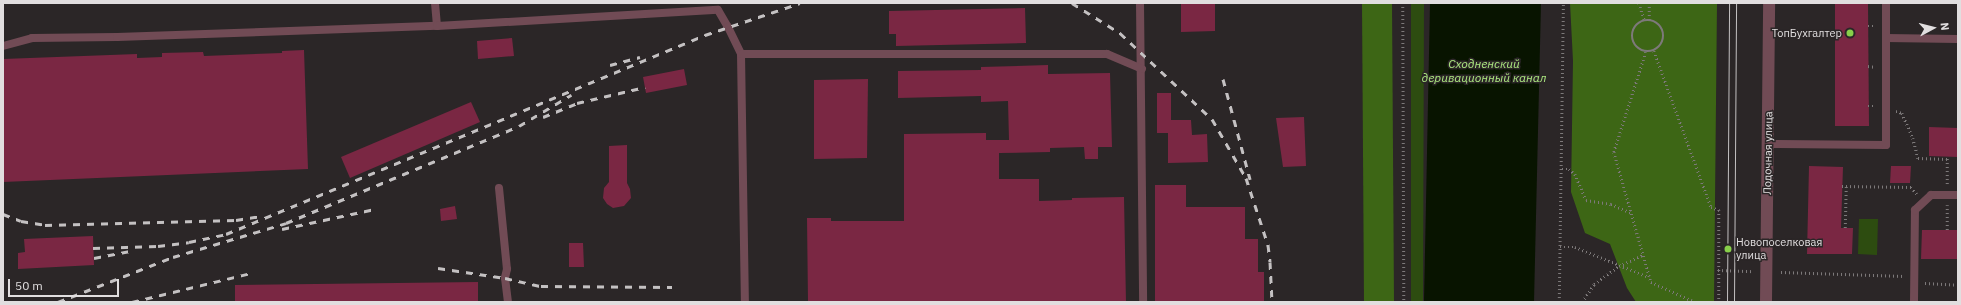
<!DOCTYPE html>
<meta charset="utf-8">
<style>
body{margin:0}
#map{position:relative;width:1961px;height:305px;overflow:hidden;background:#2b2627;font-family:"IBM Plex Sans",sans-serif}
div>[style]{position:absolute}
.green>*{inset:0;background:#2d4c10}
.forest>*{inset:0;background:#3d6615}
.water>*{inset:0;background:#081400}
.building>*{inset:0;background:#7a2743}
.path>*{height:2.5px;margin-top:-1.25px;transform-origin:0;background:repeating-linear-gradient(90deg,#7d797a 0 1px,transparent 0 4px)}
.path>.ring{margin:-1.25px;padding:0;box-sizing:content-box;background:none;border:2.5px solid #7d797a;border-radius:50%}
.service>*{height:8px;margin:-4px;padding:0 4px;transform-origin:4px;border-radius:4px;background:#714b55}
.tertiary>*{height:12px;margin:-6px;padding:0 6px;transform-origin:6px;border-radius:6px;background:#714b55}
.tram>*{height:1px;margin:-0.5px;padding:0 0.5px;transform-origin:0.5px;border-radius:0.5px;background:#c4c1c2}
.rail>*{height:3px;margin-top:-1.5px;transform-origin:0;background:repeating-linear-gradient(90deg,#c4c1c2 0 7px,transparent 0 14px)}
.dots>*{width:11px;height:11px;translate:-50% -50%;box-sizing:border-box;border:2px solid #2b2627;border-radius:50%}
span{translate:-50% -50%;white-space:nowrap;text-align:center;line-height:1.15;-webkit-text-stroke:3px #2b2627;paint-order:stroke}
.poi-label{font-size:11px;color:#e1dedf}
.right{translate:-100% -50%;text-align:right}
.left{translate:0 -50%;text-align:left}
.street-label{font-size:11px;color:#e1dedf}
.water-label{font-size:12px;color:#ace880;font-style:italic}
.frame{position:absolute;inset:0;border:4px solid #e1dedf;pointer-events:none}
.north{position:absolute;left:1913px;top:8px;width:40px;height:40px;-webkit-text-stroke:3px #2b2627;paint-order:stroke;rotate:83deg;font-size:11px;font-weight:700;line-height:16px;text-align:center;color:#e1dedf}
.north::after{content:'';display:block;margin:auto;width:14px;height:18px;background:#e1dedf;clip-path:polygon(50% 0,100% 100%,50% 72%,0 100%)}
.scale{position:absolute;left:8px;top:279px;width:111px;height:18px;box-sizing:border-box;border:2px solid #e1dedf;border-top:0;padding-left:5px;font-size:12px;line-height:14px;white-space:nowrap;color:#e1dedf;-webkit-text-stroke:3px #2b2627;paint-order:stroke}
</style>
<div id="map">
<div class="green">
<div style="clip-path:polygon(1411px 3px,1424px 3px,1423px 302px,1411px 302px)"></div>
<div style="clip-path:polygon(1859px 219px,1878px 219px,1877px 255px,1858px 254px)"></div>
</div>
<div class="forest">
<div style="clip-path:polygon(1362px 3px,1392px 3px,1394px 302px,1364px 302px)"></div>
<div style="clip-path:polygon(1570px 3px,1625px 3px,1627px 4px,1628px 3px,1717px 3px,1714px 302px,1636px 302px,1627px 288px,1610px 244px,1585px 233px,1571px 192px,1573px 61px)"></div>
</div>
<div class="water">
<div style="clip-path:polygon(1430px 3px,1541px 3px,1534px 302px,1424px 302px)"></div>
</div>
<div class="building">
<div style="clip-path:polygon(1181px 3px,1215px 3px,1215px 31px,1181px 32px)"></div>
<div style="clip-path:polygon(1835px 3px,1868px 3px,1869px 126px,1835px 126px)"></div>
<div style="clip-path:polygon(1025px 8px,1026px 43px,896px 46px,896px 34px,889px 34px,889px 11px)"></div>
<div style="clip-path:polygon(512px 38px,514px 56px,478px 59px,477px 41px)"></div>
<div style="clip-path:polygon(304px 50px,308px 169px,3px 182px,3px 59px,137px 54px,137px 58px,162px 57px,162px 53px,203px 52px,204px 56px,282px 53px,282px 51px)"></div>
<div style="clip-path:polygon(1048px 65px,1048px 74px,1110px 73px,1112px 147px,1098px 147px,1098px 159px,1085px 159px,1084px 147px,1050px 148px,1050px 152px,999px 153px,999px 179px,1039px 179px,1039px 201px,1072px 200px,1072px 198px,1124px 197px,1126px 302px,808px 302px,807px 218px,831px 218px,831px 221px,904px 221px,904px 134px,986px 133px,986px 140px,1009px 140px,1008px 101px,981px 102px,981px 96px,898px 98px,898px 71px,981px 70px,981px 67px)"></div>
<div style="clip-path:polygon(684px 69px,687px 85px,646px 93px,643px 77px)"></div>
<div style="clip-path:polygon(868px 79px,867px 158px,814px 159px,814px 80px)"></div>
<div style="clip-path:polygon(1157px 93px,1171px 93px,1171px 120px,1191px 120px,1192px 135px,1207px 134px,1208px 162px,1168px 163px,1168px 133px,1157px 133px)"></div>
<div style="clip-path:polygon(471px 102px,480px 122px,350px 178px,341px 157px)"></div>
<div style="clip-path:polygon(1304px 117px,1306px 166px,1283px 167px,1276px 118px)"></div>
<div style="clip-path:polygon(1929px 127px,1958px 128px,1958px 157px,1929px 156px)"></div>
<div style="clip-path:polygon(627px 145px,627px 183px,630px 189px,631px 198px,624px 206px,613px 208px,607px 204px,603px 198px,604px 188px,609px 182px,609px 146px)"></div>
<div style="clip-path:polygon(1809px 166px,1843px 167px,1841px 228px,1853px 228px,1852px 254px,1807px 254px)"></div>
<div style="clip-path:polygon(1891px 166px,1911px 166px,1910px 183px,1890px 183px)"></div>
<div style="clip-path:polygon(1155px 185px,1186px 185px,1186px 207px,1245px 207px,1245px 239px,1258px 239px,1258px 272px,1264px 272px,1264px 302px,1155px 302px)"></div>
<div style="clip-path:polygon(455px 206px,457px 219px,441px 221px,440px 209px)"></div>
<div style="clip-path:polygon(1922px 230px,1958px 230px,1958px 259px,1921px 259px)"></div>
<div style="clip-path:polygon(93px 236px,94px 265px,18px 269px,18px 253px,25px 252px,24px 239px)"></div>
<div style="clip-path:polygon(569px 243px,583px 243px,584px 267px,569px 267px)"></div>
<div style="clip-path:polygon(478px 282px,478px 302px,235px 302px,235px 285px)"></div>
</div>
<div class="path">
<div style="left:1403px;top:3px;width:299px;rotate:89.8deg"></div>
<div style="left:1639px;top:3px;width:19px;rotate:72deg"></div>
<div style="left:1649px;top:20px;width:17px;rotate:-90deg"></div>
<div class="ring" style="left:1632px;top:20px;width:29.5px;height:29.5px"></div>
<div style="left:1868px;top:26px;width:8px"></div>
<div style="left:1654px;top:51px;width:166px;rotate:69.9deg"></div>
<div style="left:1711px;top:207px;width:9px;rotate:21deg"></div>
<div style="left:1719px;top:210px;width:92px;rotate:90deg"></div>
<div style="left:1646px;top:52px;width:105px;rotate:107.7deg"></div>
<div style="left:1614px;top:152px;width:135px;rotate:74.1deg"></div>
<div style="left:1651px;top:282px;width:48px;rotate:24.4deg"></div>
<div style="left:1868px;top:66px;width:8px;rotate:7deg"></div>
<div style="left:1868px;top:106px;width:7px"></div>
<div style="left:1896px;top:111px;width:6px;rotate:18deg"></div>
<div style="left:1902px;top:113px;width:27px;rotate:66deg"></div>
<div style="left:1913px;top:138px;width:21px;rotate:76deg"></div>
<div style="left:1918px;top:158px;width:30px;rotate:2deg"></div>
<div style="left:1562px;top:169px;width:7px"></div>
<div style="left:1569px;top:169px;width:8px;rotate:40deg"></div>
<div style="left:1575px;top:174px;width:28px;rotate:67deg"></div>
<div style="left:1586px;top:200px;width:25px;rotate:9deg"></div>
<div style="left:1611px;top:204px;width:22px;rotate:24deg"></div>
<div style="left:1947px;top:184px;width:28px;rotate:-90deg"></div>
<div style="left:1842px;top:186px;width:69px;rotate:0.8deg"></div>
<div style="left:1911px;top:187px;width:9px;rotate:49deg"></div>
<div style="left:1845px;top:228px;width:42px;rotate:-88.6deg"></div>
<div style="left:1947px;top:230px;width:25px;rotate:-90deg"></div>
<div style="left:1560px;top:247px;width:15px"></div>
<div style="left:1575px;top:247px;width:80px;rotate:22.1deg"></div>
<div style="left:1718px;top:270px;width:36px;rotate:2deg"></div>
<div style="left:1781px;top:272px;width:123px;rotate:1.9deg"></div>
<div style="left:1925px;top:283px;width:33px;rotate:3deg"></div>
<div style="left:1559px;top:302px;width:299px;rotate:-89.2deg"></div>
<div style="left:1582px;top:302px;width:22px;rotate:-56deg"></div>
<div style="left:1594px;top:284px;width:31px;rotate:-36deg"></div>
<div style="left:1619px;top:266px;width:26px;rotate:-25deg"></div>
</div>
<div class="service">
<div style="left:435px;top:3px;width:23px;rotate:85deg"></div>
<div style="left:1140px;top:3px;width:299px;rotate:89.4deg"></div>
<div style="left:1886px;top:38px;width:72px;rotate:0.8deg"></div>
<div style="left:3px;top:46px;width:30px;rotate:-15deg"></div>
<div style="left:32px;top:38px;width:85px;rotate:-0.7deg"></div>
<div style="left:117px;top:37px;width:320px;rotate:-2deg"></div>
<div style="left:437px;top:26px;width:281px;rotate:-3.3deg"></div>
<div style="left:718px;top:10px;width:20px;rotate:60deg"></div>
<div style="left:728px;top:27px;width:30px;rotate:64deg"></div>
<div style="left:741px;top:54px;width:248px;rotate:89.1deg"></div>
<div style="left:741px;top:54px;width:366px"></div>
<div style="left:1107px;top:54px;width:38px;rotate:23deg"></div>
<div style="left:1768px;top:144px;width:118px;rotate:0.5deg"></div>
<div style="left:1886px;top:145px;width:142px;rotate:-90deg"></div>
<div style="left:499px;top:188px;width:81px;rotate:84.4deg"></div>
<div style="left:507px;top:269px;width:9px;rotate:103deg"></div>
<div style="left:505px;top:278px;width:24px;rotate:83deg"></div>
<div style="left:1914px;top:302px;width:92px;rotate:-89.4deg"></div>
<div style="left:1915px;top:210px;width:22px;rotate:-43deg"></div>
<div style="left:1931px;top:195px;width:27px"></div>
</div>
<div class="tertiary">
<div style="left:1766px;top:302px;width:299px;rotate:-89.4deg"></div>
</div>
<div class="tram">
<div style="left:1727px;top:302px;width:299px;rotate:-89.6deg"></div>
<div style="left:1734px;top:302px;width:299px;rotate:-89.6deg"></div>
</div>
<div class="rail">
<div style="left:1072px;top:3px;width:57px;rotate:32deg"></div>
<div style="left:1120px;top:33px;width:126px;rotate:43.1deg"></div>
<div style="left:1212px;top:119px;width:68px;rotate:60deg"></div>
<div style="left:1246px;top:178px;width:71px;rotate:71.8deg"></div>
<div style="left:1268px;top:245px;width:17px;rotate:83deg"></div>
<div style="left:1270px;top:262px;width:40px;rotate:87.1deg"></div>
<div style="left:610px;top:65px;width:31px;rotate:-15deg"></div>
<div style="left:1223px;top:79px;width:104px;rotate:74.9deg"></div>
<div style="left:543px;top:117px;width:37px;rotate:-22deg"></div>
<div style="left:577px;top:103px;width:70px;rotate:-13.2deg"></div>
<div style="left:3px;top:214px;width:19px;rotate:21deg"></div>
<div style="left:21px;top:221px;width:24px;rotate:9deg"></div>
<div style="left:45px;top:225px;width:191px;rotate:-1.5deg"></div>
<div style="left:236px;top:220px;width:24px;rotate:-9deg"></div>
<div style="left:282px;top:229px;width:95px;rotate:-12.1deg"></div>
<div style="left:93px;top:248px;width:65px;rotate:-1.8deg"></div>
<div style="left:158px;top:246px;width:31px;rotate:-7deg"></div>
<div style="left:189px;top:242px;width:38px;rotate:-12deg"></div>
<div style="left:226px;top:234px;width:519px;rotate:-22.56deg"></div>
<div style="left:705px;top:35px;width:100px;rotate:-18.6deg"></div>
<div style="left:94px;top:258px;width:38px;rotate:-11deg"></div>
<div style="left:438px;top:268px;width:68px;rotate:8.5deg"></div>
<div style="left:505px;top:278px;width:37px;rotate:13deg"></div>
<div style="left:541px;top:286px;width:131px;rotate:0.4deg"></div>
<div style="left:58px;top:302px;width:123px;rotate:-21.4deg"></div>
<div style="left:173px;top:257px;width:118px;rotate:-16.7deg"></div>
<div style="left:286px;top:223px;width:252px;rotate:-22.6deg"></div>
<div style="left:519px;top:126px;width:61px;rotate:-30.8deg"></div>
<div style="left:132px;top:302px;width:122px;rotate:-13.7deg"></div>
</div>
<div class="dots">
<div style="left:1850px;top:33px;background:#88cf4a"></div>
<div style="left:1728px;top:249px;background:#88cf4a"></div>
</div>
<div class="poi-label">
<span class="right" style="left:1842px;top:33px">ТопБухгалтер</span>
<span class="left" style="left:1736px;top:249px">Новопоселковая<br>улица</span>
</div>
<div class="street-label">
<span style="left:1768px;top:153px;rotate:-89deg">Лодочная улица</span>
</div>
<div class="water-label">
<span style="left:1484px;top:71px">Сходненский<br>деривационный канал</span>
</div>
<div class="frame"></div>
<div class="north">N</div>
<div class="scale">50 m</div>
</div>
